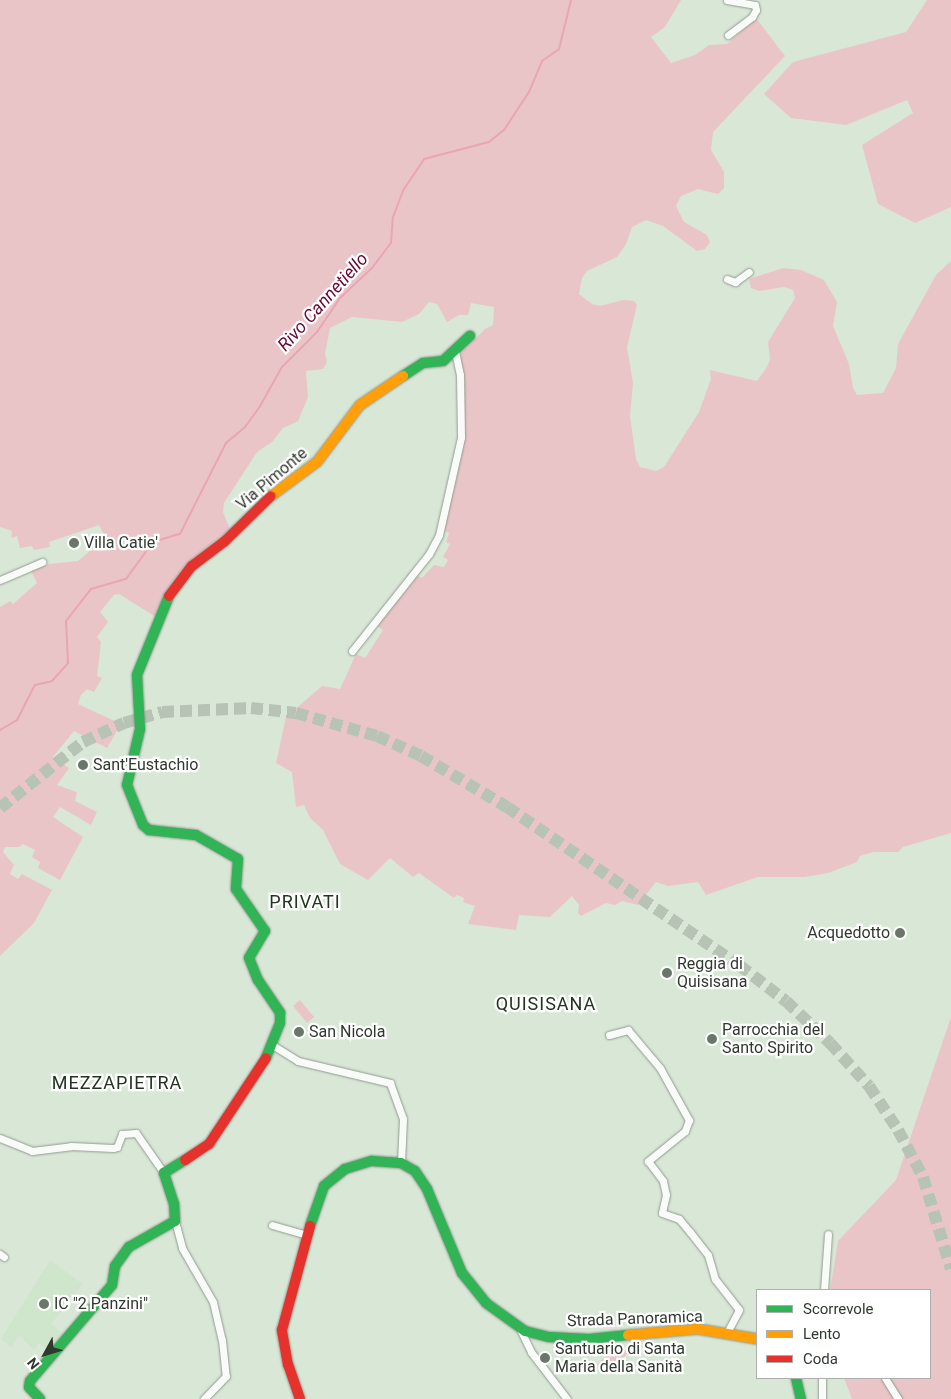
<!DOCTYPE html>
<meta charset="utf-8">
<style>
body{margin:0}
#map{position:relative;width:951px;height:1399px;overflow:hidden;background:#d9e7d7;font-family:Roboto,sans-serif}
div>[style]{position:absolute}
.built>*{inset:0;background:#d0e6cc}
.green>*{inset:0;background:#eac5c7}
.stream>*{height:2px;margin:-1px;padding:0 1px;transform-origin:1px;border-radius:1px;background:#eaa5b2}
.highway-tunnel>*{height:12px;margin-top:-6px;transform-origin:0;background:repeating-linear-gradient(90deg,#b7c4b5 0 12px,transparent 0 18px)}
.roads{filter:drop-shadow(0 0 1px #919b90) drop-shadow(0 0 1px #919b90)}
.street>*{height:7px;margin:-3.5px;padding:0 3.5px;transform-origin:3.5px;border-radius:3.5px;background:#f9fbf9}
.fast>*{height:10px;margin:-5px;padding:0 5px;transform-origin:5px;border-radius:5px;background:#30b455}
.slow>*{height:10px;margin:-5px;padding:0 5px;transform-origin:5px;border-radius:5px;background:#ff9f0a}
.jam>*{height:10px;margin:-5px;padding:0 5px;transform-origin:5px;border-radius:5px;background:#e5322d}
.dots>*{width:14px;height:14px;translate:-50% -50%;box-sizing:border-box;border:2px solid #fff;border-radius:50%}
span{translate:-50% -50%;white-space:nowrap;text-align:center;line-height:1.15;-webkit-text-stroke:4.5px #fff;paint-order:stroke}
.street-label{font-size:16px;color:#30392f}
.poi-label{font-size:16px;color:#30392f}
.left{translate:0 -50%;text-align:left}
.right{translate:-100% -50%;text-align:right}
.water-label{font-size:18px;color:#69092f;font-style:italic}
.neighbourhood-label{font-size:18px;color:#233520;letter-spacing:1px}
.legend{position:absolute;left:756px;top:1289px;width:175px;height:90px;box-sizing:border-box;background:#fff;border:1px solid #acb0ac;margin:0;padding:6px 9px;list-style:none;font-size:15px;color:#30392f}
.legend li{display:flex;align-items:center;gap:10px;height:25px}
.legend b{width:25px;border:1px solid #acb0ac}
.north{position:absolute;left:20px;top:1329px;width:50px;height:50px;-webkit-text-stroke:4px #fff;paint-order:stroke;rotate:231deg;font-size:14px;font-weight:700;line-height:20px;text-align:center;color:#30392f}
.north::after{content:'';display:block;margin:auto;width:18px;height:22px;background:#30392f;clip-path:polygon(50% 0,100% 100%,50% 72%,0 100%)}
</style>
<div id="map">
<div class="built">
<div style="clip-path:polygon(50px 1260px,83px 1284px,51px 1324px,62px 1333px,51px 1346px,49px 1343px,45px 1348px,39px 1343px,34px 1350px,20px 1336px,11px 1347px,1px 1339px)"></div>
</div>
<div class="green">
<div style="clip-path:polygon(0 0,681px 0,665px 27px,651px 37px,671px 63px,695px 55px,709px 45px,727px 44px,756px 18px,785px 56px,713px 132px,711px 150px,724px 172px,724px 188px,718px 194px,698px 189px,681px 196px,676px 206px,684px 222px,707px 235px,710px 242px,705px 249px,697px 251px,663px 226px,646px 220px,632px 227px,626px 244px,617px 257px,587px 271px,582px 278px,579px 294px,592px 304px,600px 306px,623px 300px,634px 301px,637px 305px,627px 347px,633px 383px,630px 416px,636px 459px,640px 467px,656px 471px,664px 467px,699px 412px,711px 379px,710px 370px,757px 381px,767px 367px,770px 360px,768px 342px,795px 298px,793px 290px,784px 287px,759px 291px,751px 288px,749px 279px,783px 268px,801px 270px,824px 280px,837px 302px,833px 326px,849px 364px,853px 388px,857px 395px,883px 393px,896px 368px,898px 344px,936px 275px,951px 261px,951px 833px,903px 847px,898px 852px,873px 852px,860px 856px,857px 862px,828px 873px,805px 877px,758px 877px,706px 895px,698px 882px,668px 886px,656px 882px,638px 905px,622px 901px,615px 905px,606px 903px,581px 916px,578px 913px,579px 905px,572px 896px,550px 917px,519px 915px,516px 930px,468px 924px,475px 906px,463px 902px,464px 898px,457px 895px,454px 898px,419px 873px,413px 877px,390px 858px,368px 880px,340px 864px,323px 830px,310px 818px,304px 805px,296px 807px,292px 772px,276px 763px,286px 717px,322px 686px,340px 689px,356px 654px,365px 658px,383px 630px,373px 623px,424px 563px,418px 576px,422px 578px,434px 565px,444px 567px,448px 560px,443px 557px,450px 544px,446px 542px,449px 533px,443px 530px,463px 439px,461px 353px,485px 329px,493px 325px,494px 307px,471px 303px,468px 315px,459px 315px,447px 322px,437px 304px,429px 302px,419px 314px,402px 322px,352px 317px,330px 328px,325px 354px,327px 362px,323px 369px,306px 371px,308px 397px,298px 421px,283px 428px,272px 442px,257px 452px,224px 503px,223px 512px,230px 529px,185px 565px,165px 592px,156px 617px,119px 594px,114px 595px,100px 612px,108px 622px,97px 637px,101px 642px,97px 676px,102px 678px,94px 692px,87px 689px,81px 695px,78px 704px,121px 724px,107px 748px,74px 731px,53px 757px,69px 768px,57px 785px,77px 792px,75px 801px,97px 812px,91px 825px,60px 807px,53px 817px,83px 837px,60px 880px,38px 868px,40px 862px,32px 857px,35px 850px,23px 844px,19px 847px,5px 847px,3px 852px,14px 865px,10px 874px,18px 879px,22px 874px,52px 890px,34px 923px,0 956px,0 607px,10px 601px,13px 604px,37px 583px,31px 571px,49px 564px,78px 561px,106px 538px,99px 525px,49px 542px,50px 547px,34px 550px,32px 546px,20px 548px,17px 536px,11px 538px,12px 531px,0 527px)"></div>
<div style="clip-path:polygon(927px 0,951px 0,951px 207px,915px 223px,878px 204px,862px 145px,913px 113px,907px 100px,846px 125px,791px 118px,764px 94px,793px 62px,906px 32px)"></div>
<div style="clip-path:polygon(300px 1000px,314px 1017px,307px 1023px,293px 1006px)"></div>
<div style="clip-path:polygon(951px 1017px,951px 1399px,852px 1399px,844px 1378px,930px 1378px,930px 1290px,830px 1290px,838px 1241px,896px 1180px)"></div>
<div style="clip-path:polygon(618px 1343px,628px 1353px,607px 1375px,597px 1365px)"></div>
</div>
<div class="stream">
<div style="left:0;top:730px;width:20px;rotate:-30deg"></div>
<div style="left:17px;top:720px;width:39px;rotate:-63deg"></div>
<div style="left:35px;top:685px;width:17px;rotate:-13deg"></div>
<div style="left:52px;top:681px;width:24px;rotate:-48deg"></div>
<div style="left:68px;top:663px;width:42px;rotate:-92.7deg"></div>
<div style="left:66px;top:621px;width:41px;rotate:-52deg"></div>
<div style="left:91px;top:589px;width:36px;rotate:-16deg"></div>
<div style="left:126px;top:579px;width:46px;rotate:-53.9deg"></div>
<div style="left:153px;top:542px;width:28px;rotate:-17deg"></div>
<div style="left:180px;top:534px;width:102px;rotate:-63.2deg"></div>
<div style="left:226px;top:443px;width:25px;rotate:-40deg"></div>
<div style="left:245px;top:427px;width:26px;rotate:-54deg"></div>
<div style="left:260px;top:406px;width:45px;rotate:-60.6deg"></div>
<div style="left:282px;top:367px;width:49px;rotate:-45deg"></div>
<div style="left:317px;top:332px;width:41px;rotate:-55.9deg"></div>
<div style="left:340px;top:298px;width:44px;rotate:-43.2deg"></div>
<div style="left:372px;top:268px;width:31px;rotate:-53deg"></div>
<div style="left:391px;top:243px;width:26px;rotate:-86deg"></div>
<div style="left:393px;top:217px;width:30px;rotate:-69deg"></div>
<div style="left:404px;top:189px;width:36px;rotate:-56deg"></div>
<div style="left:424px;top:159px;width:67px;rotate:-14.7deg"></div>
<div style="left:489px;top:142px;width:19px;rotate:-39deg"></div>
<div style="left:504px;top:130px;width:45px;rotate:-56.7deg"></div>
<div style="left:529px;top:92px;width:34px;rotate:-67deg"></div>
<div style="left:542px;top:61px;width:21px;rotate:-35deg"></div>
<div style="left:559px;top:49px;width:50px;rotate:-76.2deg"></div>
</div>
<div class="highway-tunnel">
<div style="left:0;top:808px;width:106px;rotate:-38.5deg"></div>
<div style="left:83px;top:742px;width:45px;rotate:-24.9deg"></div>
<div style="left:124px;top:723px;width:40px;rotate:-16deg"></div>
<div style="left:162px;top:712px;width:89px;rotate:-2.6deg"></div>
<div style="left:251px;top:708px;width:45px;rotate:6.3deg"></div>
<div style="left:296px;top:713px;width:84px;rotate:15.9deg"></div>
<div style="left:377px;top:736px;width:48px;rotate:24.4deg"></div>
<div style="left:421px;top:756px;width:100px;rotate:30.7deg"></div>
<div style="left:507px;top:807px;width:281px;rotate:34.3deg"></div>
<div style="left:739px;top:965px;width:59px;rotate:37.5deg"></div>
<div style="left:786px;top:1001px;width:61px;rotate:43.7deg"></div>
<div style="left:830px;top:1043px;width:58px;rotate:47.8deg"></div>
<div style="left:869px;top:1086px;width:53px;rotate:56.6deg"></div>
<div style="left:898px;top:1130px;width:53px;rotate:62deg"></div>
<div style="left:923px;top:1177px;width:96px;rotate:73.1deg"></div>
</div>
<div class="roads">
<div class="street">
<div style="left:727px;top:0;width:28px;rotate:10deg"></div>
<div style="left:755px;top:5px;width:5px;rotate:79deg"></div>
<div style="left:756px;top:10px;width:8px;rotate:120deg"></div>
<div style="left:752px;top:17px;width:30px;rotate:143deg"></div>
<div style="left:727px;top:279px;width:9px;rotate:21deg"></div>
<div style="left:735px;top:282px;width:17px;rotate:-36deg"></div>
<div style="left:0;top:580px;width:46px;rotate:-23.2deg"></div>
<div style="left:352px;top:651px;width:124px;rotate:-51.6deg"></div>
<div style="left:429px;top:554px;width:21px;rotate:-62deg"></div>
<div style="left:439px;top:535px;width:100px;rotate:-77.3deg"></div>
<div style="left:461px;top:437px;width:62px;rotate:-90.9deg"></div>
<div style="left:460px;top:375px;width:24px;rotate:-102deg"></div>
<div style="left:609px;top:1035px;width:20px;rotate:-15deg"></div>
<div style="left:628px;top:1030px;width:50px;rotate:49.9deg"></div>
<div style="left:660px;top:1068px;width:60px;rotate:60.9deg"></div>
<div style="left:689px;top:1120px;width:12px;rotate:110deg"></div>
<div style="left:685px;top:1131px;width:48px;rotate:141deg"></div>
<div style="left:648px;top:1161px;width:25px;rotate:53deg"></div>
<div style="left:663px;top:1181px;width:14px;rotate:78deg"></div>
<div style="left:666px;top:1195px;width:18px;rotate:103deg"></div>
<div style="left:662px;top:1213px;width:18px;rotate:19deg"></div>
<div style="left:679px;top:1219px;width:17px;rotate:50deg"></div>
<div style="left:690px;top:1232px;width:29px;rotate:52deg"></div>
<div style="left:708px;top:1255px;width:25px;rotate:74deg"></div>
<div style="left:715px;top:1279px;width:39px;rotate:52deg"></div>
<div style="left:739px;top:1310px;width:26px;rotate:118deg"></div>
<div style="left:274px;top:1046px;width:28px;rotate:32deg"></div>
<div style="left:298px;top:1061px;width:95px;rotate:13.4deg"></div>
<div style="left:390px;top:1083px;width:38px;rotate:70deg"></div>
<div style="left:403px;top:1119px;width:44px;rotate:92.6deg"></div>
<div style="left:0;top:1138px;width:35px;rotate:22deg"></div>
<div style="left:32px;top:1151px;width:39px;rotate:-7deg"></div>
<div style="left:71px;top:1146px;width:42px;rotate:2.7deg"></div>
<div style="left:113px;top:1148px;width:4px;rotate:-14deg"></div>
<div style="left:117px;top:1147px;width:14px;rotate:-69deg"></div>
<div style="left:122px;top:1134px;width:14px;rotate:-4deg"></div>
<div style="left:136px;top:1133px;width:49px;rotate:55deg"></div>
<div style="left:175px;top:1221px;width:28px;rotate:75deg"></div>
<div style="left:182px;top:1248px;width:62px;rotate:60.1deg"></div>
<div style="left:213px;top:1302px;width:39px;rotate:77deg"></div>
<div style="left:222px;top:1340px;width:36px;rotate:84deg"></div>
<div style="left:226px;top:1376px;width:32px;rotate:134deg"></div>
<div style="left:272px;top:1225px;width:36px;rotate:16deg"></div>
<div style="left:0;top:1254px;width:5px;rotate:37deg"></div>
<div style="left:824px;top:1290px;width:56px;rotate:-85.9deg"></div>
<div style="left:519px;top:1327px;width:28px;rotate:64deg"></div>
<div style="left:531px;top:1352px;width:59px;rotate:52.5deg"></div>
<div style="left:885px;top:1378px;width:25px;rotate:58deg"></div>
<div style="left:822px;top:1399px;width:21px;rotate:-90deg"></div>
</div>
<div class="fast">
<div style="left:403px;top:376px;width:24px;rotate:-33deg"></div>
<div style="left:423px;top:363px;width:20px;rotate:-6deg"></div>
<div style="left:443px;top:361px;width:37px;rotate:-43deg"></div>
<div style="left:169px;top:596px;width:85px;rotate:112.1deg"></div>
<div style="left:137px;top:675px;width:54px;rotate:86.8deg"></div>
<div style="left:140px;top:729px;width:57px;rotate:103.1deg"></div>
<div style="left:127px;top:785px;width:43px;rotate:68.2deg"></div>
<div style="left:143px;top:825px;width:8px;rotate:40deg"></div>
<div style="left:149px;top:830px;width:47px;rotate:6.1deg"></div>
<div style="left:196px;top:835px;width:48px;rotate:29.7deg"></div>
<div style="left:238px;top:859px;width:30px;rotate:94deg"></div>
<div style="left:236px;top:889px;width:51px;rotate:55.4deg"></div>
<div style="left:265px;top:931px;width:31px;rotate:121deg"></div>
<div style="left:249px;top:958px;width:24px;rotate:68deg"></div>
<div style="left:258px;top:980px;width:40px;rotate:56deg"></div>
<div style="left:280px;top:1013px;width:10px;rotate:90deg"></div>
<div style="left:280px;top:1023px;width:38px;rotate:112deg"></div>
<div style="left:310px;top:1226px;width:42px;rotate:-70.7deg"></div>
<div style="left:324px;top:1186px;width:27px;rotate:-39deg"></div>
<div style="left:345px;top:1169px;width:28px;rotate:-17deg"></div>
<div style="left:372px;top:1161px;width:29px;rotate:4deg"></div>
<div style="left:401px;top:1163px;width:16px;rotate:30deg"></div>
<div style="left:415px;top:1171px;width:22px;rotate:56deg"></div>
<div style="left:427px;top:1189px;width:91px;rotate:67.4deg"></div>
<div style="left:462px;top:1273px;width:38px;rotate:51deg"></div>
<div style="left:486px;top:1303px;width:48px;rotate:35.7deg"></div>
<div style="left:525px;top:1331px;width:25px;rotate:14deg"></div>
<div style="left:549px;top:1337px;width:40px;rotate:2.9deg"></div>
<div style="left:589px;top:1339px;width:39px;rotate:-6deg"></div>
<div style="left:796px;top:1378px;width:22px;rotate:77deg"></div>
<div style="left:40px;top:1399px;width:16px;rotate:-133deg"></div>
<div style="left:29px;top:1387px;width:6px;rotate:-81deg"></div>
<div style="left:30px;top:1381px;width:126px;rotate:-49.5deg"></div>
<div style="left:112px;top:1285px;width:19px;rotate:-81deg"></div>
<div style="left:115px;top:1266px;width:24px;rotate:-54deg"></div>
<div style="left:129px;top:1247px;width:53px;rotate:-29.5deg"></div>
<div style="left:175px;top:1221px;width:17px;rotate:-93deg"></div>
<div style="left:174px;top:1204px;width:33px;rotate:-108deg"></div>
<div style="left:164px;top:1173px;width:25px;rotate:-32deg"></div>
</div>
<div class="slow">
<div style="left:271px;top:496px;width:57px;rotate:-36.5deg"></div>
<div style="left:317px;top:462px;width:71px;rotate:-53deg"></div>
<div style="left:360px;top:405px;width:52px;rotate:-34deg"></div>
<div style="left:628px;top:1335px;width:70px;rotate:-4.9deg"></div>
<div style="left:698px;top:1329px;width:60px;rotate:9.6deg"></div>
</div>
<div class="jam">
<div style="left:169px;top:596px;width:38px;rotate:-53deg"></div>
<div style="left:192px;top:566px;width:41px;rotate:-37.1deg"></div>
<div style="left:225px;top:541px;width:64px;rotate:-44.4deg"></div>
<div style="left:185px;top:1160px;width:29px;rotate:-34deg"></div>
<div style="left:209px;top:1144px;width:103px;rotate:-56.5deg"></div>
<div style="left:300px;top:1399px;width:36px;rotate:-109deg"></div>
<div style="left:288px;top:1365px;width:36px;rotate:-100deg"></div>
<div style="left:282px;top:1330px;width:108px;rotate:-74.9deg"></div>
</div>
</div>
<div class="dots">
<div style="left:74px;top:543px;background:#6b766a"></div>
<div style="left:83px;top:765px;background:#6b766a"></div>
<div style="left:900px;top:933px;background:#6b766a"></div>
<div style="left:667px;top:973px;background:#6b766a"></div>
<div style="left:299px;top:1032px;background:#6b766a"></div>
<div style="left:712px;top:1039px;background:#6b766a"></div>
<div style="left:44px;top:1304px;background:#6b766a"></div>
<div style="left:545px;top:1358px;background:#6b766a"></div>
</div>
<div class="street-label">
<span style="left:272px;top:479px;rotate:-40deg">Via Pimonte</span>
<span style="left:635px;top:1319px;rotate:-2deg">Strada Panoramica</span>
</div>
<div class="poi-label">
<span class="left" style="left:84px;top:543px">Villa Catie'</span>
<span class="left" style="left:93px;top:765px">Sant'Eustachio</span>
<span class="right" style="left:890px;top:933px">Acquedotto</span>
<span class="left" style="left:677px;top:973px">Reggia di<br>Quisisana</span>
<span class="left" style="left:722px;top:1039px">Parrocchia del<br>Santo Spirito</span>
<span class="left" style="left:309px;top:1032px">San Nicola</span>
<span class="left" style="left:54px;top:1304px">IC "2 Panzini"</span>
<span class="left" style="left:555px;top:1358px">Santuario di Santa<br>Maria della Sanità</span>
</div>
<div class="water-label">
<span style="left:323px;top:302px;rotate:-48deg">Rivo Cannetiello</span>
</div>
<div class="neighbourhood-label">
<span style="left:305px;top:902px">PRIVATI</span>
<span style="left:546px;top:1004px">QUISISANA</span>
<span style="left:117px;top:1083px">MEZZAPIETRA</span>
</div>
<ul class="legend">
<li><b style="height:6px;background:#30b455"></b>Scorrevole</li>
<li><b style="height:6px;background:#ff9f0a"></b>Lento</li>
<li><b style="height:6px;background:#e5322d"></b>Coda</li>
</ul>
<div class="north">N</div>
</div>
